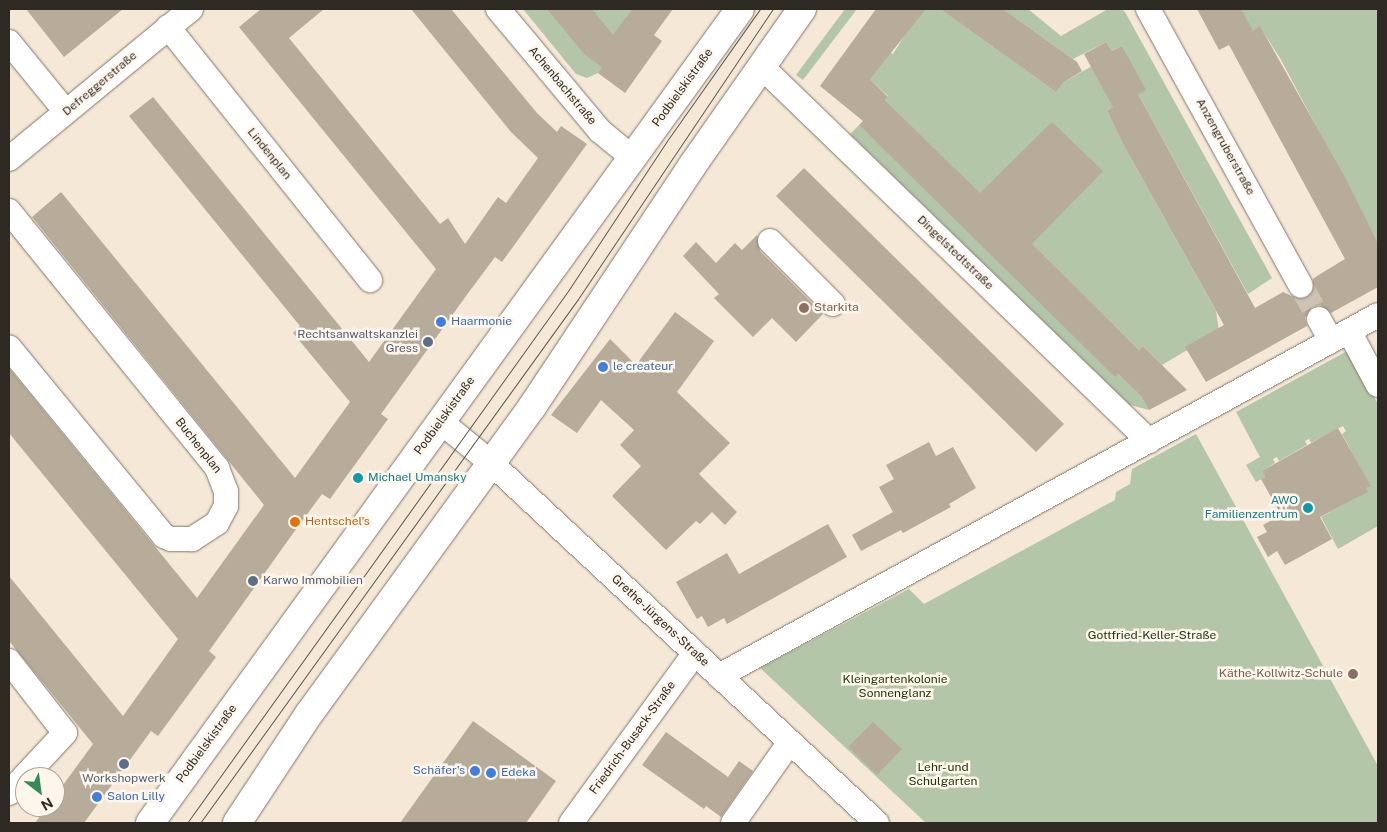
<!DOCTYPE html>
<meta charset="utf-8">
<style>
body{margin:0}
#map{position:relative;width:1387px;height:832px;overflow:hidden;background:#f5e8d7;font-family:"Public Sans",sans-serif}
div>[style]{position:absolute}
.green>*{inset:0;background:#b3c6a8}
.building>*{inset:0;background:#b7ab9a}
.minor-tunnel>*{height:24px;margin-top:-12px;transform-origin:0;background:repeating-linear-gradient(90deg,#cdc2b3 0 24px,transparent 0 36px)}
.roads{filter:drop-shadow(0 0 1px #807666) drop-shadow(0 0 1px #807666)}
.minor>*{height:24px;margin:-12px;padding:0 12px;transform-origin:12px;border-radius:12px;background:#fff}
.major>*{height:28px;margin:-14px;padding:0 14px;transform-origin:14px;border-radius:14px;background:#fff}
.tram>*{height:1px;margin:-0.5px;padding:0 0.5px;transform-origin:0.5px;border-radius:0.5px;background:#5e584e}
.dots>*{width:14px;height:14px;translate:-50% -50%;box-sizing:border-box;border:2px solid #fef6ec;border-radius:50%}
span{translate:-50% -50%;white-space:nowrap;text-align:center;line-height:1.15;-webkit-text-stroke:5px #fef6ec;paint-order:stroke}
.street-label{font-size:12px;color:#2e2a23}
.education-label{font-size:12px;color:#785e54}
.left{translate:0 -50%;text-align:left}
.right{translate:-100% -50%;text-align:right}
.shop-label{font-size:12px;color:#366cbe}
.service-label{font-size:12px;color:#4e5e75}
.culture-label{font-size:12px;color:#0d838f}
.food-label{font-size:12px;color:#c56008}
.park-label{font-size:12px;color:#1a3405}
.frame{position:absolute;inset:0;border:10px solid #2e2a23;pointer-events:none}
.north{position:absolute;left:15px;top:767px;width:50px;height:50px;box-sizing:border-box;background:#fef6ec;border:1px solid #aba49c;border-radius:50%;rotate:150deg;font-size:14px;font-weight:700;line-height:20px;text-align:center;color:#2e2a23}
.north::after{content:'';display:block;margin:auto;width:18px;height:22px;background:#35895b;clip-path:polygon(50% 0,100% 100%,50% 72%,0 100%)}
</style>
<div id="map">
<div class="green">
<div style="clip-path:polygon(523px 9px,632px 9px,626px 17px,634px 23px,598px 73px,587px 78px,576px 74px)"></div>
<div style="clip-path:polygon(845px 9px,857px 9px,803px 80px,796px 75px)"></div>
<div style="clip-path:polygon(921px 9px,940px 9px,1056px 92px,1064px 82px,1092px 66px,1115px 106px,1107px 111px,1123px 144px,1216px 311px,1219px 331px,1162px 365px,1143px 346px,1139px 350px,885px 100px,888px 96px,869px 78px,889px 52px,893px 54px)"></div>
<div style="clip-path:polygon(1003px 9px,1028px 9px,1061px 36px,1108px 9px,1121px 9px,1125px 12px,1272px 278px,1248px 294px,1138px 94px,1122px 46px,1112px 51px,1106px 42px,1073px 59px)"></div>
<div style="clip-path:polygon(1241px 9px,1376px 9px,1378px 14px,1378px 243px,1280px 58px,1260px 27px,1251px 32px)"></div>
<div style="clip-path:polygon(859px 125px,1118px 374px,1141px 396px,1149px 410px,1130px 405px,850px 134px)"></div>
<div style="clip-path:polygon(1349px 350px,1378px 404px,1378px 526px,1338px 549px,1321px 517px,1367px 492px,1366px 488px,1370px 486px,1342px 434px,1346px 431px,1343px 426px,1311px 443px,1309px 439px,1305px 441px,1307px 445px,1279px 461px,1277px 457px,1273px 459px,1275px 463px,1262px 471px,1265px 477px,1256px 482px,1246px 465px,1260px 457px,1236px 412px)"></div>
<div style="clip-path:polygon(1196px 434px,1378px 766px,1378px 823px,926px 823px,760px 668px,909px 589px,924px 604px,1115px 500px,1116px 492px,1130px 484px,1132px 469px)"></div>
</div>
<div class="building">
<div style="clip-path:polygon(26px 9px,123px 9px,64px 57px)"></div>
<div style="clip-path:polygon(261px 9px,324px 9px,289px 38px,440px 224px,448px 218px,465px 244px,498px 197px,506px 203px,538px 158px,511px 132px,411px 9px,451px 9px,537px 113px,557px 132px,561px 126px,587px 144px,502px 262px,495px 257px,466px 296px,381px 414px,388px 419px,330px 499px,322px 494px,294px 532px,209px 651px,216px 657px,158px 736px,151px 731px,84px 823px,35px 823px,47px 807px,55px 807px,55px 796px,93px 744px,9px 641px,9px 576px,123px 716px,178px 639px,9px 433px,9px 368px,197px 598px,264px 505px,32px 217px,61px 192px,295px 478px,350px 402px,293px 333px,300px 326px,129px 116px,153px 97px,369px 362px,436px 269px,239px 27px)"></div>
<div style="clip-path:polygon(547px 9px,592px 9px,613px 35px,632px 9px,673px 9px,654px 35px,662px 41px,625px 93px,598px 73px,602px 67px,585px 55px)"></div>
<div style="clip-path:polygon(876px 9px,926px 9px,870px 79px,888px 97px,885px 100px,980px 193px,1052px 122px,1103px 171px,1032px 244px,1139px 350px,1143px 346px,1187px 390px,1149px 410px,1141px 396px,1118px 374px,1115px 377px,859px 125px,863px 121px,820px 86px)"></div>
<div style="clip-path:polygon(940px 9px,1003px 9px,1077px 62px,1082px 71px,1064px 82px,1056px 92px)"></div>
<div style="clip-path:polygon(1197px 9px,1241px 9px,1253px 31px,1260px 26px,1348px 183px,1378px 243px,1378px 287px,1331px 313px,1320px 305px,1312px 307px,1305px 318px,1307px 326px,1206px 382px,1185px 347px,1224px 325px,1123px 144px,1107px 111px,1113px 107px,1084px 54px,1106px 42px,1112px 51px,1122px 46px,1146px 90px,1138px 94px,1255px 308px,1283px 292px,1300px 300px,1307px 298px,1313px 293px,1313px 279px,1317px 276px,1345px 259px,1229px 45px,1219px 50px)"></div>
<div style="clip-path:polygon(804px 168px,1064px 424px,1036px 452px,776px 196px)"></div>
<div style="clip-path:polygon(757px 235px,760px 251px,823px 314px,796px 342px,772px 318px,753px 337px,714px 298px,719px 294px,683px 256px,696px 242px,716px 263px,735px 243px,742px 250px)"></div>
<div style="clip-path:polygon(675px 312px,714px 341px,677px 392px,730px 443px,699px 474px,737px 512px,725px 525px,712px 512px,700px 524px,696px 521px,666px 550px,612px 496px,641px 466px,620px 445px,634px 430px,601px 400px,577px 433px,551px 415px,610px 339px,636px 365px)"></div>
<div style="clip-path:polygon(1338px 428px,1371px 486px,1366px 488px,1368px 492px,1320px 517px,1332px 539px,1285px 565px,1277px 551px,1268px 557px,1257px 537px,1267px 532px,1263px 525px,1281px 515px,1261px 479px,1265px 477px,1262px 471px)"></div>
<div style="clip-path:polygon(929px 442px,936px 456px,953px 447px,976px 488px,949px 504px,951px 507px,903px 533px,901px 530px,861px 551px,852px 535px,893px 512px,879px 487px,894px 479px,886px 465px)"></div>
<div style="clip-path:polygon(828px 524px,847px 557px,727px 624px,724px 618px,708px 627px,702px 616px,697px 619px,676px 582px,727px 553px,739px 574px)"></div>
<div style="clip-path:polygon(473px 721px,556px 781px,526px 823px,400px 823px)"></div>
<div style="clip-path:polygon(873px 722px,902px 749px,877px 775px,848px 747px)"></div>
<div style="clip-path:polygon(666px 732px,728px 777px,739px 761px,753px 771px,721px 817px,706px 806px,704px 809px,642px 765px)"></div>
</div>
<div class="minor-tunnel">
<div style="left:1301px;top:286px;width:38px;rotate:61deg"></div>
</div>
<div class="roads">
<div class="minor">
<div style="left:498px;top:9px;width:159px;rotate:50.1deg"></div>
<div style="left:600px;top:131px;width:43px;rotate:39.3deg"></div>
<div style="left:1148px;top:9px;width:316px;rotate:61.1deg"></div>
<div style="left:168px;top:27px;width:324px;rotate:51.4deg"></div>
<div style="left:9px;top:42px;width:90px;rotate:50.8deg"></div>
<div style="left:761px;top:66px;width:540px;rotate:44.02deg"></div>
<div style="left:9px;top:159px;width:236px;rotate:-39.5deg"></div>
<div style="left:9px;top:211px;width:331px;rotate:51deg"></div>
<div style="left:217px;top:468px;width:25px;rotate:69deg"></div>
<div style="left:226px;top:491px;width:15px;rotate:90deg"></div>
<div style="left:226px;top:506px;width:19px;rotate:118deg"></div>
<div style="left:217px;top:523px;width:30px;rotate:147deg"></div>
<div style="left:192px;top:539px;width:21px;rotate:180deg"></div>
<div style="left:171px;top:539px;width:8px;rotate:-157deg"></div>
<div style="left:164px;top:536px;width:244px;rotate:-129.4deg"></div>
<div style="left:770px;top:241px;width:89px;rotate:45deg"></div>
<div style="left:1319px;top:319px;width:25px;rotate:61deg"></div>
<div style="left:1349px;top:331px;width:61px;rotate:61.8deg"></div>
<div style="left:441px;top:422px;width:63px;rotate:39.2deg"></div>
<div style="left:490px;top:462px;width:529px;rotate:43.01deg"></div>
<div style="left:9px;top:661px;width:91px;rotate:52.1deg"></div>
<div style="left:65px;top:733px;width:82px;rotate:133deg"></div>
<div style="left:719px;top:676px;width:751px;rotate:-28.71deg"></div>
<div style="left:571px;top:823px;width:210px;rotate:-53.9deg"></div>
<div style="left:733px;top:823px;width:99px;rotate:-54.9deg"></div>
</div>
<div class="major">
<div style="left:150px;top:823px;width:1005px;rotate:-54.06deg"></div>
<div style="left:237px;top:823px;width:131px;rotate:-56.6deg"></div>
<div style="left:309px;top:714px;width:379px;rotate:-54deg"></div>
<div style="left:532px;top:407px;width:289px;rotate:-56.4deg"></div>
<div style="left:692px;top:166px;width:192px;rotate:-55deg"></div>
</div>
</div>
<div class="tram">
<div style="left:187px;top:823px;width:654px;rotate:-54.39deg"></div>
<div style="left:568px;top:291px;width:183px;rotate:-56.6deg"></div>
<div style="left:669px;top:138px;width:158px;rotate:-54.8deg"></div>
<div style="left:200px;top:823px;width:646px;rotate:-54.19deg"></div>
<div style="left:578px;top:299px;width:349px;rotate:-56.1deg"></div>
</div>
<div class="dots">
<div style="left:804px;top:308px;background:#8d6e63"></div>
<div style="left:441px;top:322px;background:#3f7fe0"></div>
<div style="left:428px;top:342px;background:#5c6f8a"></div>
<div style="left:603px;top:367px;background:#3f7fe0"></div>
<div style="left:358px;top:478px;background:#0f9aa8"></div>
<div style="left:1308px;top:508px;background:#0f9aa8"></div>
<div style="left:295px;top:522px;background:#e8710a"></div>
<div style="left:253px;top:581px;background:#5c6f8a"></div>
<div style="left:1353px;top:674px;background:#8d6e63"></div>
<div style="left:124px;top:764px;background:#5c6f8a"></div>
<div style="left:475px;top:771px;background:#3f7fe0"></div>
<div style="left:491px;top:773px;background:#3f7fe0"></div>
<div style="left:97px;top:797px;background:#3f7fe0"></div>
</div>
<div class="street-label">
<span style="left:100px;top:84px;rotate:-40deg">Defreggerstraße</span>
<span style="left:562px;top:86px;rotate:50deg">Achenbachstraße</span>
<span style="left:683px;top:88px;rotate:-54deg">Podbielskistraße</span>
<span style="left:1225px;top:147px;rotate:61deg">Anzengruberstraße</span>
<span style="left:269px;top:154px;rotate:51deg">Lindenplan</span>
<span style="left:955px;top:253px;rotate:44deg">Dingelstedtstraße</span>
<span style="left:445px;top:416px;rotate:-54deg">Podbielskistraße</span>
<span style="left:198px;top:446px;rotate:52deg">Buchenplan</span>
<span style="left:660px;top:621px;rotate:43deg">Grethe-Jürgens-Straße</span>
<span style="left:633px;top:738px;rotate:-54deg">Friedrich-Busack-Straße</span>
<span style="left:207px;top:744px;rotate:-54deg">Podbielskistraße</span>
</div>
<div class="education-label">
<span class="left" style="left:814px;top:308px">Starkita</span>
<span class="right" style="left:1343px;top:674px">Käthe-Kollwitz-Schule</span>
</div>
<div class="shop-label">
<span class="left" style="left:451px;top:322px">Haarmonie</span>
<span class="left" style="left:613px;top:367px">le createur</span>
<span class="right" style="left:465px;top:771px">Schäfer's</span>
<span class="left" style="left:501px;top:773px">Edeka</span>
<span class="left" style="left:107px;top:797px">Salon Lilly</span>
</div>
<div class="service-label">
<span class="right" style="left:418px;top:342px">Rechtsanwaltskanzlei<br>Gress</span>
<span class="left" style="left:263px;top:581px">Karwo Immobilien</span>
<span style="left:124px;top:779px">Workshopwerk</span>
</div>
<div class="culture-label">
<span class="left" style="left:368px;top:478px">Michael Umansky</span>
<span class="right" style="left:1298px;top:508px">AWO<br>Familienzentrum</span>
</div>
<div class="food-label">
<span class="left" style="left:305px;top:522px">Hentschel's</span>
</div>
<div class="park-label">
<span style="left:1152px;top:636px">Gottfried-Keller-Straße</span>
<span style="left:895px;top:687px">Kleingartenkolonie<br>Sonnenglanz</span>
<span style="left:943px;top:775px">Lehr- und<br>Schulgarten</span>
</div>
<div class="frame"></div>
<div class="north">N</div>
</div>
